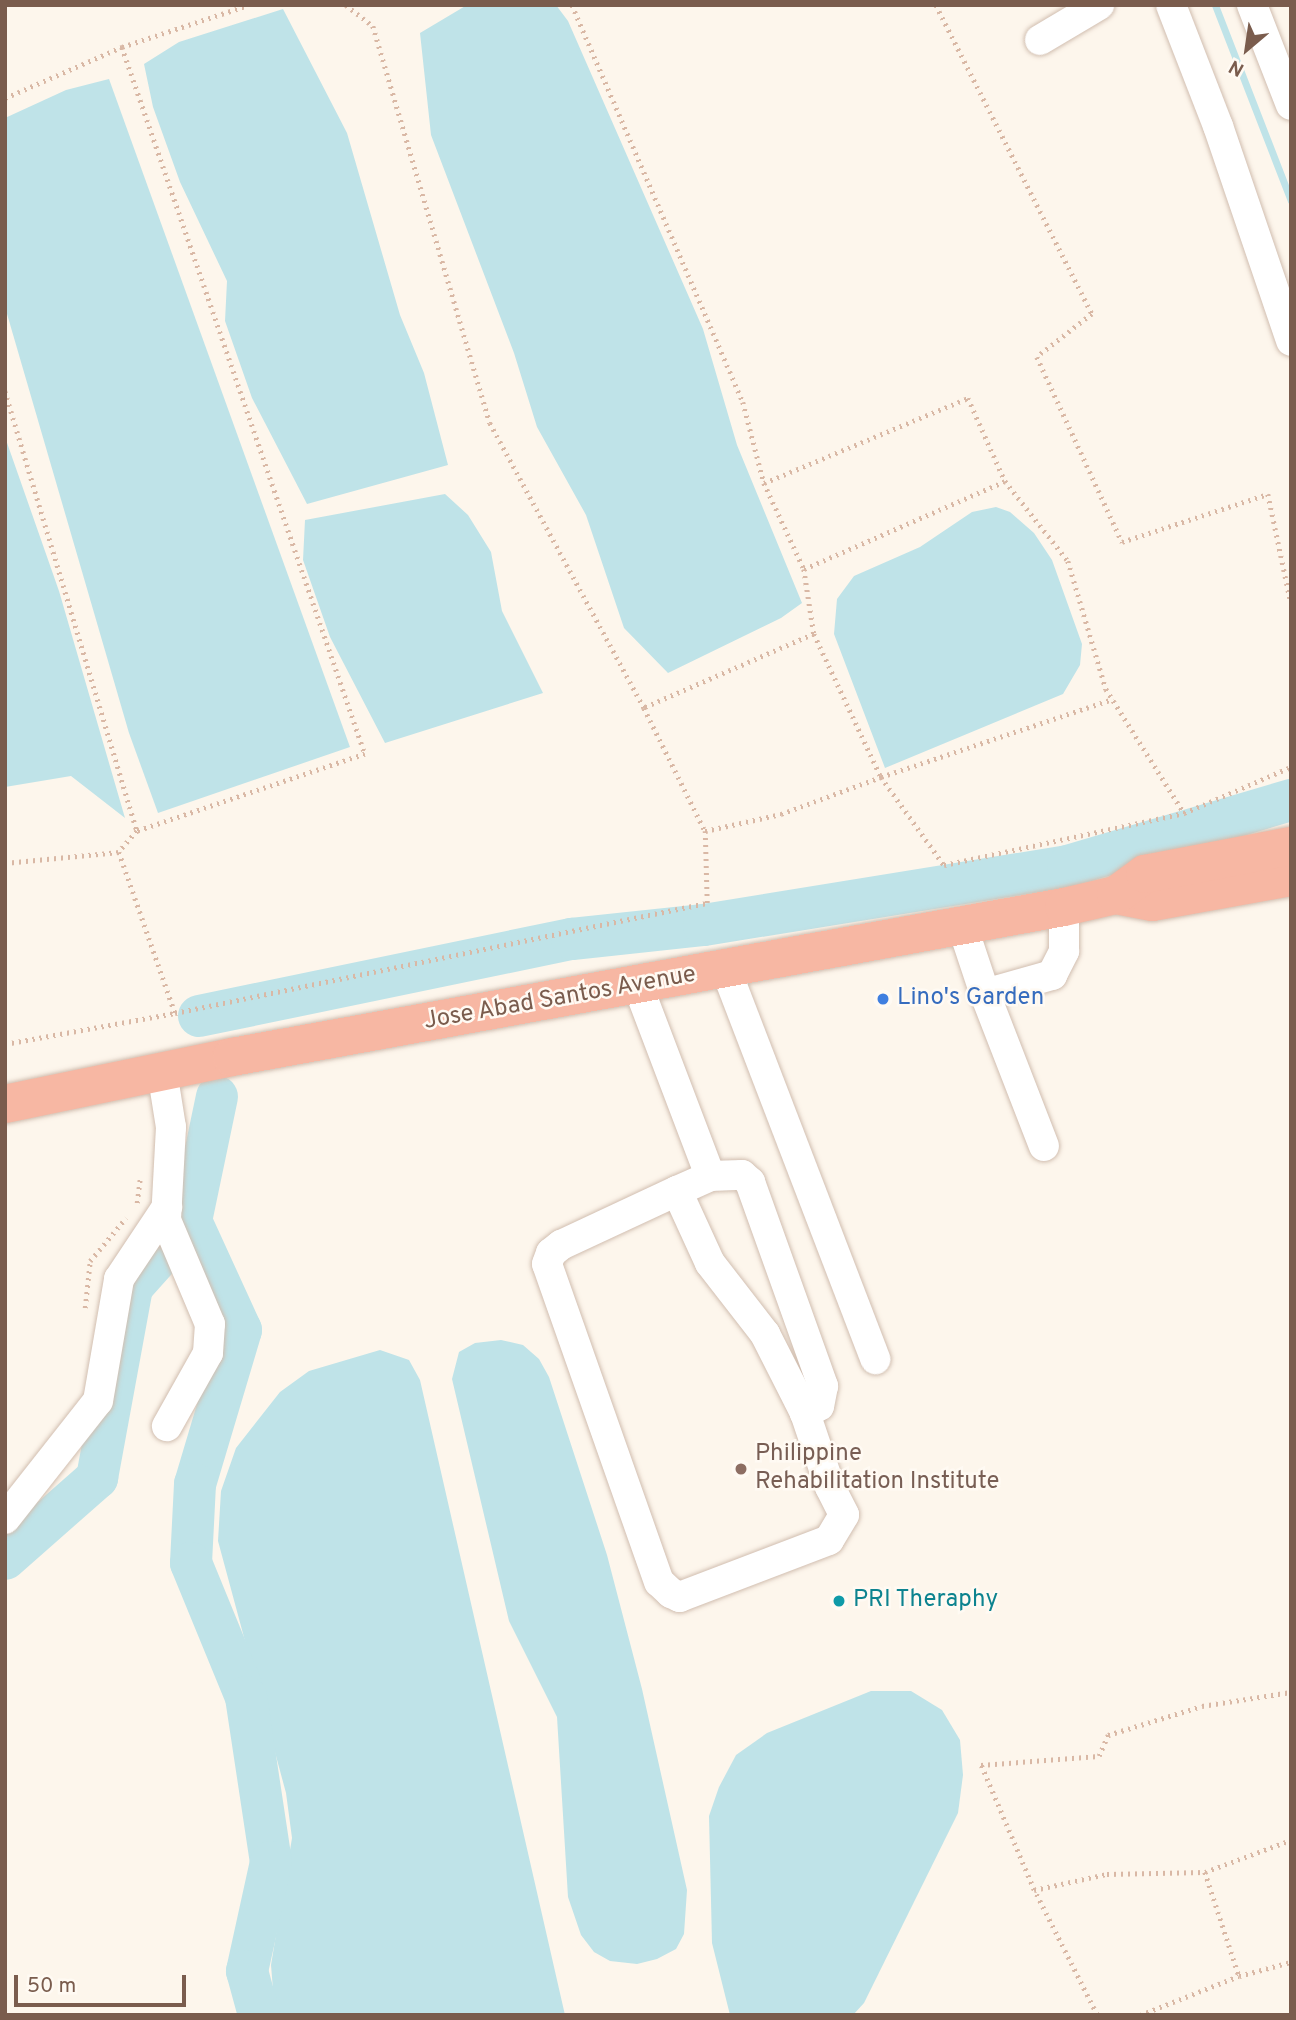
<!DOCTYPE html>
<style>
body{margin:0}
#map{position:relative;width:1296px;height:2020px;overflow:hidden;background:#fdf6ec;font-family:Overpass,sans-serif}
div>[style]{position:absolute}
.water>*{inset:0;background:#bfe3e8}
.stream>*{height:7px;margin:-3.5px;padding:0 3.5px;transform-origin:3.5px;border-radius:3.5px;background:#bfe3e8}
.river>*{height:42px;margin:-21px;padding:0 21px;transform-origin:21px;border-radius:21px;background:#bfe3e8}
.path>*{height:4.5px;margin-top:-2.25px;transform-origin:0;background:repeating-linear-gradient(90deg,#d9b8a5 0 2px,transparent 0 7px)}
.roads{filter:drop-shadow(0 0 2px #d1beb0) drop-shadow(0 0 2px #d1beb0)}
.minor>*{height:30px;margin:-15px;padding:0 15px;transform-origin:15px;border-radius:15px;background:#fff}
.highway>*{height:38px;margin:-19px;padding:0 19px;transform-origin:19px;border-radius:19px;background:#f7b7a3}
.dots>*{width:19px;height:19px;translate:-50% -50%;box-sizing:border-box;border:4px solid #fffaf3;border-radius:50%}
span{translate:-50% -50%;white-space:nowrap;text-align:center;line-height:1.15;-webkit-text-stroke:5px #fffaf3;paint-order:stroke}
.street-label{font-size:24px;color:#7a5c4d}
.shop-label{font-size:24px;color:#366cbe}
.left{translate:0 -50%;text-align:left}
.education-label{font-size:24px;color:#785e54}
.culture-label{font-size:24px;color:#0d838f}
.frame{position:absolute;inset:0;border:7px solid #7a5c4d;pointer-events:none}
.north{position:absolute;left:1212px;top:14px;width:70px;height:70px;-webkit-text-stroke:5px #fffaf3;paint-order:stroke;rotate:209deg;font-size:19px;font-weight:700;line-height:28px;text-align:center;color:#7a5c4d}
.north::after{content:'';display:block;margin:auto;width:24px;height:32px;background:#7a5c4d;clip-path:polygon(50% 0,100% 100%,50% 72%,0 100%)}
.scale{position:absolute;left:14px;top:1975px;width:172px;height:32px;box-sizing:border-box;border:4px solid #7a5c4d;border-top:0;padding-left:9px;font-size:21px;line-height:24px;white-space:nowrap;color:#7a5c4d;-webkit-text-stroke:5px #fffaf3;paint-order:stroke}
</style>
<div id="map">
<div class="water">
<div style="clip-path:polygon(467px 5px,556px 5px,568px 21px,703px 329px,737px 445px,802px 603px,781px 618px,668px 673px,624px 628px,586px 515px,537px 427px,514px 353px,431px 135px,420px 33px)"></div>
<div style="clip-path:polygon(283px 9px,347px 133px,400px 315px,424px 373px,448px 465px,307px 504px,252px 398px,225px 321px,227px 281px,180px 182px,153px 107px,144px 64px,179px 42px)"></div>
<div style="clip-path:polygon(109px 79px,350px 747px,158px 813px,129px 733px,5px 307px,5px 118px,66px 90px)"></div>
<div style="clip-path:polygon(5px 437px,59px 591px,125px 818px,71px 776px,5px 787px)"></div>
<div style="clip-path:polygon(445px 494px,468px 515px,491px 552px,502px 611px,543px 693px,385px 743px,330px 637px,303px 560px,305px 520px)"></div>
<div style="clip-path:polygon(996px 507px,1010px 512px,1034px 533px,1052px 560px,1082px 644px,1080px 665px,1063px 694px,885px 768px,834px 634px,837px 599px,854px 576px,920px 547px,972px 512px)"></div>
<div style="clip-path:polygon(501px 1340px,523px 1345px,539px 1359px,549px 1377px,607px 1555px,642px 1689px,687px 1890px,684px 1934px,676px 1949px,657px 1959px,637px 1964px,610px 1961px,594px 1952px,581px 1935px,568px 1897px,557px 1717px,509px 1621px,452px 1379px,459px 1352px,475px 1343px)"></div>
<div style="clip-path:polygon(380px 1350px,409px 1360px,420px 1380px,565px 2015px,275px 2015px,271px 1965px,292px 1838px,286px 1793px,218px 1541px,221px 1491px,236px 1448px,280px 1392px,309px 1371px)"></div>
<div style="clip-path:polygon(871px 1691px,911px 1691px,942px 1710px,960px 1740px,963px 1775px,958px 1813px,864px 2003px,853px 2015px,730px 2015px,712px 1943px,709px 1816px,719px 1787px,736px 1755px,767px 1733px)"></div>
</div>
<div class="stream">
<div style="left:1215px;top:5px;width:210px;rotate:68.8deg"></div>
</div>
<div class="river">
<div style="left:199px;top:1016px;width:381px;rotate:-11.7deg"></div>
<div style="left:572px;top:939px;width:133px;rotate:-6.1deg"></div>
<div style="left:704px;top:925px;width:369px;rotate:-9.2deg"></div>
<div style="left:1068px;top:866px;width:233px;rotate:-16.5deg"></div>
<div style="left:191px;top:1221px;width:120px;rotate:65.4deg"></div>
<div style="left:241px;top:1330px;width:161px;rotate:106.6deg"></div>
<div style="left:195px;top:1484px;width:79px;rotate:92.9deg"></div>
<div style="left:191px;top:1563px;width:145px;rotate:67.7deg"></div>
<div style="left:246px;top:1697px;width:167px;rotate:81.4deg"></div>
<div style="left:271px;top:1862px;width:112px;rotate:102.4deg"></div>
<div style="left:247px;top:1971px;width:46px;rotate:74.7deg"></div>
<div style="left:5px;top:1559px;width:123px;rotate:-41.4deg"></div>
<div style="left:97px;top:1478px;width:194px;rotate:-79.6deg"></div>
<div style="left:132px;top:1287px;width:89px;rotate:-48.2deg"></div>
<div style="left:191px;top:1221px;width:127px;rotate:-78.2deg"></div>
</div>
<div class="path">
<div style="left:346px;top:5px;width:34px;rotate:38deg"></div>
<div style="left:373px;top:26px;width:414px;rotate:73.6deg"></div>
<div style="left:490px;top:423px;width:324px;rotate:61.6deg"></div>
<div style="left:644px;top:708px;width:137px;rotate:63.6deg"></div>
<div style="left:572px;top:5px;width:432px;rotate:66.7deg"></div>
<div style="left:743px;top:402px;width:84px;rotate:75.5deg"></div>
<div style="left:764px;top:483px;width:95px;rotate:65.1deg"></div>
<div style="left:804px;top:569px;width:66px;rotate:81.3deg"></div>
<div style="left:814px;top:634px;width:185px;rotate:156.5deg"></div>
<div style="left:936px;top:5px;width:346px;rotate:63.2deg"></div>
<div style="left:1092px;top:314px;width:70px;rotate:142deg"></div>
<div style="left:1037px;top:357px;width:204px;rotate:65.3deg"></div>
<div style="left:1122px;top:542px;width:154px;rotate:-18.2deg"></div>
<div style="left:1268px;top:494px;width:111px;rotate:78.1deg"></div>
<div style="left:122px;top:47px;width:748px;rotate:71.03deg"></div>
<div style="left:365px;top:754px;width:241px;rotate:161.3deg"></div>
<div style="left:137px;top:831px;width:28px;rotate:131deg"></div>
<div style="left:119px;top:852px;width:170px;rotate:70.8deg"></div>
<div style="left:175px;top:1013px;width:543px;rotate:-11.68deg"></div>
<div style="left:707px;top:903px;width:72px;rotate:-91.6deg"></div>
<div style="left:705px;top:831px;width:78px;rotate:-12.6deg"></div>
<div style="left:781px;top:814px;width:107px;rotate:-20.3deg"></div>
<div style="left:881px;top:777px;width:108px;rotate:54.4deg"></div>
<div style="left:944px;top:865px;width:246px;rotate:-12.2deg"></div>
<div style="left:1184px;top:813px;width:116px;rotate:-23.3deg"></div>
<div style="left:5px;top:98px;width:128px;rotate:-23.6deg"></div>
<div style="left:122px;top:47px;width:133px;rotate:-18.4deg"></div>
<div style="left:5px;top:391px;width:459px;rotate:73.3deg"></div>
<div style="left:764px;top:483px;width:221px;rotate:-22.6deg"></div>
<div style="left:968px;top:398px;width:91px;rotate:66deg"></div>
<div style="left:1005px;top:481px;width:102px;rotate:51.8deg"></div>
<div style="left:1068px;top:561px;width:134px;rotate:73.5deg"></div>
<div style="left:1106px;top:689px;width:146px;rotate:57.8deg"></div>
<div style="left:804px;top:569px;width:219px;rotate:-23.6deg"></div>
<div style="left:814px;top:634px;width:158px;rotate:64.9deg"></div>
<div style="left:881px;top:777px;width:245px;rotate:-18.6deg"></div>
<div style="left:5px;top:863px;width:115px;rotate:-5.5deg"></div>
<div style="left:5px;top:1044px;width:173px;rotate:-10.3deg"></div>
<div style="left:137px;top:1203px;width:26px;rotate:-83deg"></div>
<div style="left:85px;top:1308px;width:47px;rotate:-83.9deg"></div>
<div style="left:90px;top:1261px;width:56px;rotate:-50.1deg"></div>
<div style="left:1205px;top:1872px;width:92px;rotate:-20.4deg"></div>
<div style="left:1034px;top:1890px;width:136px;rotate:-113deg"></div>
<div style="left:981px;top:1765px;width:118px;rotate:-4.4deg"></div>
<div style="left:1099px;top:1756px;width:23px;rotate:-67deg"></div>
<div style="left:1108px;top:1735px;width:98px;rotate:-17.1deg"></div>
<div style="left:1202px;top:1706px;width:90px;rotate:-8.9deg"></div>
<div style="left:1097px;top:2015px;width:140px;rotate:-116.7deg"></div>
<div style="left:1034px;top:1890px;width:75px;rotate:-12.4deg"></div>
<div style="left:1107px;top:1874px;width:98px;rotate:-1.2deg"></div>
<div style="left:1205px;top:1872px;width:109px;rotate:71.9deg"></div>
<div style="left:1140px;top:2015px;width:106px;rotate:-21.5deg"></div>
<div style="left:1239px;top:1976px;width:54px;rotate:-15.1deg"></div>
</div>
<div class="roads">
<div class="minor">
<div style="left:1171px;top:5px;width:130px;rotate:68.8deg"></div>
<div style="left:1218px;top:126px;width:227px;rotate:71.2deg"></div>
<div style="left:1252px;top:5px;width:107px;rotate:68.7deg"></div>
<div style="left:1040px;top:40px;width:69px;rotate:-30.7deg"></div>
<div style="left:962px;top:925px;width:73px;rotate:71.6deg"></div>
<div style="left:985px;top:994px;width:70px;rotate:-15.8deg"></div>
<div style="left:1052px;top:975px;width:27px;rotate:-63deg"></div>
<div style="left:1064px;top:951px;width:44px;rotate:-90deg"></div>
<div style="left:726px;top:970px;width:417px;rotate:69deg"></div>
<div style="left:638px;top:986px;width:203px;rotate:69.2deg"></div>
<div style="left:985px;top:994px;width:163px;rotate:68.8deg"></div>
<div style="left:162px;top:1071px;width:57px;rotate:80.9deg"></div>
<div style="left:171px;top:1127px;width:93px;rotate:93.1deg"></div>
<div style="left:166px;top:1220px;width:113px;rotate:67.1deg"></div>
<div style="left:210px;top:1324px;width:29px;rotate:94deg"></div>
<div style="left:208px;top:1353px;width:84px;rotate:119.3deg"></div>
<div style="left:677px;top:1191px;width:79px;rotate:65.4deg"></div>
<div style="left:710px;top:1263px;width:90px;rotate:52.2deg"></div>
<div style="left:765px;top:1334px;width:89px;rotate:63.1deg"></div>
<div style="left:805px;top:1413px;width:78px;rotate:71.3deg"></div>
<div style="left:830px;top:1487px;width:31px;rotate:63deg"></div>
<div style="left:844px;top:1515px;width:29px;rotate:121deg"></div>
<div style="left:829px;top:1540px;width:160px;rotate:159.1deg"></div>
<div style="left:680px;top:1597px;width:10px;rotate:-156deg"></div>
<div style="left:671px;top:1593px;width:16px;rotate:-137deg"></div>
<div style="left:659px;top:1582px;width:337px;rotate:-109.4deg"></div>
<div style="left:547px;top:1264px;width:12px;rotate:-70deg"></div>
<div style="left:551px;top:1253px;width:13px;rotate:-39deg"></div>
<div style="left:561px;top:1245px;width:128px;rotate:-25deg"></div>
<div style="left:677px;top:1191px;width:36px;rotate:-24deg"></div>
<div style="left:710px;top:1176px;width:32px;rotate:-2deg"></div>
<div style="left:742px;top:1175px;width:11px;rotate:41deg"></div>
<div style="left:750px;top:1182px;width:217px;rotate:70.3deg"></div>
<div style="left:823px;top:1386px;width:20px;rotate:101deg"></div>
<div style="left:819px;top:1406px;width:16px;rotate:153deg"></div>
<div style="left:5px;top:1519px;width:150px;rotate:-51.8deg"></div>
<div style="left:98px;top:1401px;width:124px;rotate:-80.2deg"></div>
<div style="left:119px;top:1279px;width:87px;rotate:-56.3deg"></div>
</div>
<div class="highway">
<div style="left:1116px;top:895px;width:37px;rotate:11deg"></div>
<div style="left:1152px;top:902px;width:141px;rotate:-10.2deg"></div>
<div style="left:5px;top:1104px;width:232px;rotate:-11.7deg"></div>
<div style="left:232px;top:1057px;width:845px;rotate:-10.22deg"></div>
<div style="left:1064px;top:907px;width:53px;rotate:-13deg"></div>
<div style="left:1116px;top:895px;width:36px;rotate:-36deg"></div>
<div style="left:1145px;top:874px;width:149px;rotate:-10.9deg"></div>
</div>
</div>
<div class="dots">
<div style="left:883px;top:999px;background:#3f7fe0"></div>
<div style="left:741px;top:1469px;background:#8d6e63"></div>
<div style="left:839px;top:1601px;background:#0f9aa8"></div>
</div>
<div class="street-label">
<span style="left:560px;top:999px;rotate:-10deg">Jose Abad Santos Avenue</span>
</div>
<div class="shop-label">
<span class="left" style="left:897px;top:999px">Lino's Garden</span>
</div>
<div class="education-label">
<span class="left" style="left:755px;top:1469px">Philippine<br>Rehabilitation Institute</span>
</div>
<div class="culture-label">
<span class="left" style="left:853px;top:1601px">PRI Theraphy</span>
</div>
<div class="frame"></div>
<div class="north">N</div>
<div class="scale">50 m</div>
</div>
